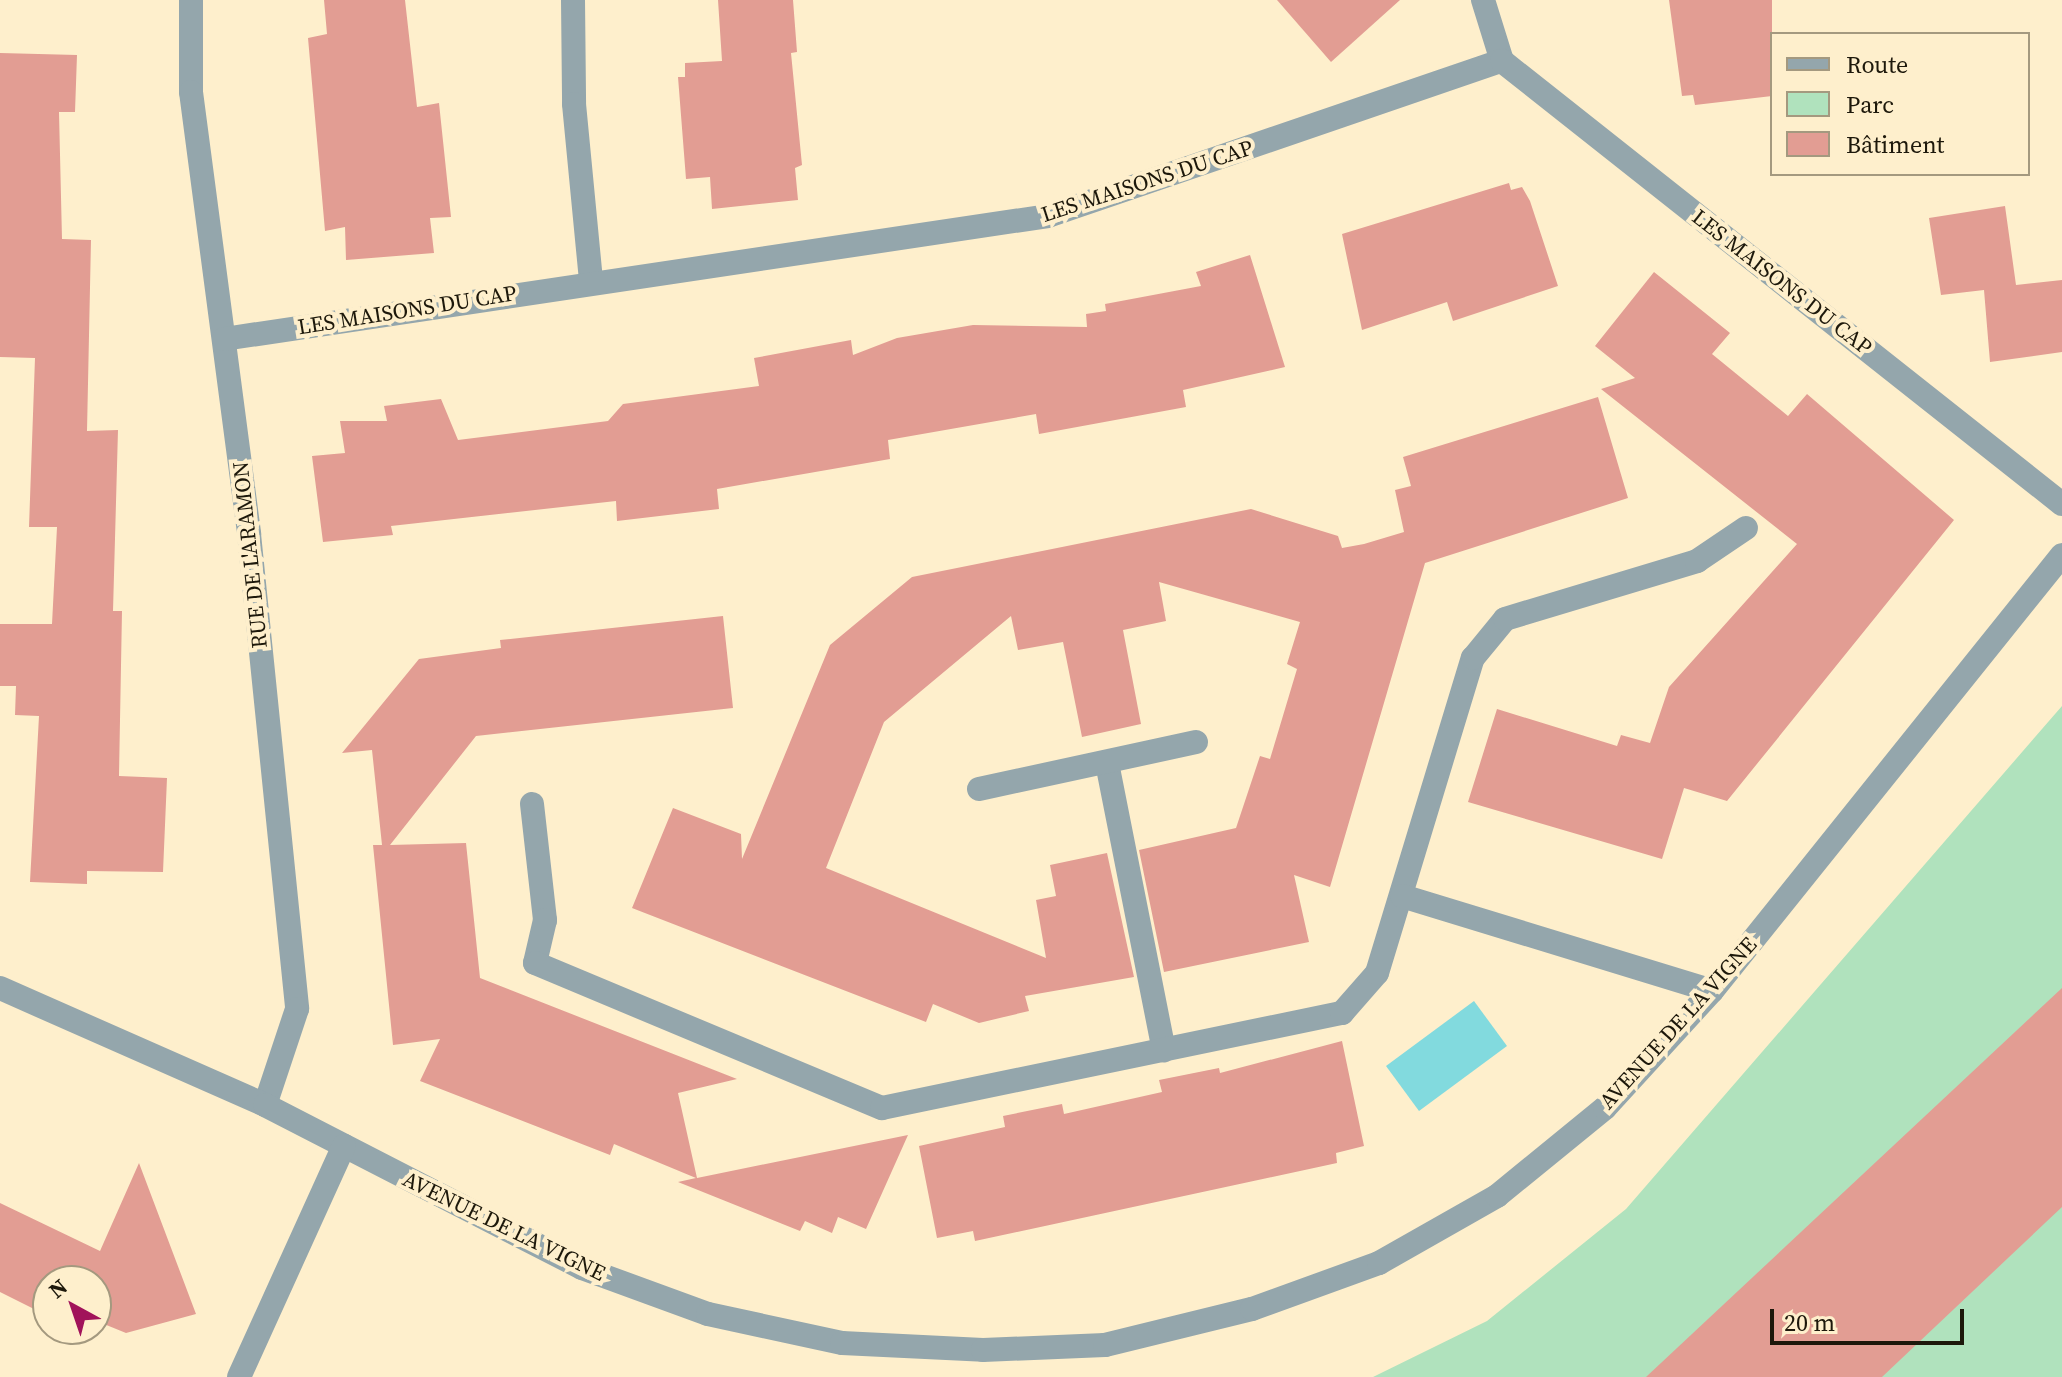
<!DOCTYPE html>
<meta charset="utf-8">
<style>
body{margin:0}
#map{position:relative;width:2062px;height:1377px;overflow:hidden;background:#feefcc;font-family:"Source Serif 4",serif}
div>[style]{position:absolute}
.green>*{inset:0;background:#b0e2bd}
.water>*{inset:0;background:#82dade}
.building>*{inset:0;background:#e29d93}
.lane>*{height:24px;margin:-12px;padding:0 12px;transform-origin:12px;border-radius:12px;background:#94a6ac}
.street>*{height:24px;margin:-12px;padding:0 12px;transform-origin:12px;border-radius:12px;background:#94a6ac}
span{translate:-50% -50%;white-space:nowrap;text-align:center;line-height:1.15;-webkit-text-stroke:8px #feefcc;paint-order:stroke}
.street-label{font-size:22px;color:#1d180b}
.legend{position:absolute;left:1770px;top:32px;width:260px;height:144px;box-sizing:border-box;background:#feefcc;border:2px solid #a4997f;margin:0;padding:10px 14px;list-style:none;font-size:24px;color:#1d180b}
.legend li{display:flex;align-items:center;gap:16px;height:40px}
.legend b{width:40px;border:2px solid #a4997f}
.north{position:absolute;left:32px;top:1265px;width:80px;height:80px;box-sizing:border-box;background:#feefcc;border:2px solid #a4997f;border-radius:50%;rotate:320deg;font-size:22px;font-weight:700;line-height:32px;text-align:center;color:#1d180b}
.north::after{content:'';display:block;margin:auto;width:28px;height:36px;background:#a1135a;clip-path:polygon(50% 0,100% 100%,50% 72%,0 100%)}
.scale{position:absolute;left:1770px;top:1309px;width:194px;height:36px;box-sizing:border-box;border:4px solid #1d180b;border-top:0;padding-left:10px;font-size:24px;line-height:28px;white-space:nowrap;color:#1d180b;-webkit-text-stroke:6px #feefcc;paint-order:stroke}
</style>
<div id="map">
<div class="green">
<div style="clip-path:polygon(2062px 706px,2062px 1377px,1373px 1377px,1487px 1321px,1626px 1209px)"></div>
</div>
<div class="water">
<div style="clip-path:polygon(1474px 1001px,1507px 1046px,1419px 1111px,1386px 1066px)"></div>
</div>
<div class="building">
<div style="clip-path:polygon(324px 0,405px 0,417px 107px,439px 103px,451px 217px,430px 218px,434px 253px,346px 260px,345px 227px,325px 231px,308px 38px,327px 34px)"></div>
<div style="clip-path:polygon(718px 0,793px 0,797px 52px,791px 53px,802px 165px,795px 168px,798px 200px,712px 209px,710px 177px,686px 179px,678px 77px,685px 77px,685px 63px,722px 61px)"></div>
<div style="clip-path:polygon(1277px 0,1400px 0,1331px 62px)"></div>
<div style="clip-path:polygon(1669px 0,1772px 0,1772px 96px,1695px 105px,1693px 95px,1682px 96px)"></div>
<div style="clip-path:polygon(0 53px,77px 55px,75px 112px,59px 112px,62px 239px,91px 240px,87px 431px,118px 430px,113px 611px,122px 611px,119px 776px,167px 778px,163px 872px,87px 871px,87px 884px,30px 882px,39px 716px,15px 715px,16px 686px,0 686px,0 624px,52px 624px,57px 527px,29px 527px,35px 358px,0 357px)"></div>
<div style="clip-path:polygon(1509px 183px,1511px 190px,1522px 187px,1530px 201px,1558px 286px,1453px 321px,1447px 302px,1362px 330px,1342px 234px)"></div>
<div style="clip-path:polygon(2005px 206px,2016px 285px,2062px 280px,2062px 352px,1990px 362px,1984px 290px,1941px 295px,1929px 218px)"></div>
<div style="clip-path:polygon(1250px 255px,1285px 367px,1183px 390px,1186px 407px,1039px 434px,1036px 414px,888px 440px,890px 459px,717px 489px,719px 509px,617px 521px,616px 501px,391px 526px,393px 535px,323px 542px,312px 456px,345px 453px,340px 421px,387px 421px,384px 406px,441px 399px,458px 440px,608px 421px,623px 404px,759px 386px,754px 358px,851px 340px,853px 355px,897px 338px,973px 325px,1087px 327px,1086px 314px,1106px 311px,1105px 304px,1201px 286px,1196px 272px)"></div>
<div style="clip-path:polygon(1654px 272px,1730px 333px,1712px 354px,1788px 416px,1807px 394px,1954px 520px,1727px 801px,1684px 788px,1662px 859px,1468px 802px,1497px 709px,1617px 746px,1621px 735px,1650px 743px,1669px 687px,1797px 544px,1601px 389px,1635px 378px,1595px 346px)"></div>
<div style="clip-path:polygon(1598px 397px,1628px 498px,1425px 563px,1330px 887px,1294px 875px,1309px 942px,1164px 972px,1139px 850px,1236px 828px,1260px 756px,1270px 759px,1297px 669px,1287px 664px,1300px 622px,1159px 582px,1166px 621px,1123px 630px,1141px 724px,1082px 737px,1063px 642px,1018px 650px,1011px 616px,884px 722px,826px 868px,1046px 958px,1036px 900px,1056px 896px,1050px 865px,1107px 853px,1134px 977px,1025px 996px,1029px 1011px,979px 1023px,933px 1004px,926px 1022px,632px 908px,673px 808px,741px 834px,742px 859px,830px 645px,912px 577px,1251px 509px,1338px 536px,1342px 548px,1364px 544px,1404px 532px,1395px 490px,1411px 486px,1403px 457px)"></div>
<div style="clip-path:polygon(723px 616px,733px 708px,476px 736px,390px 845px,466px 843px,480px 978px,737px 1079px,678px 1093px,697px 1178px,908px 1135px,866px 1229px,838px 1217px,832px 1233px,805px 1221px,800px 1231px,678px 1182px,696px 1178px,614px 1144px,610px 1155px,420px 1081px,440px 1039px,393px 1045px,373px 845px,382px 845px,372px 750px,342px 753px,419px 659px,501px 648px,500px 640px)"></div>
<div style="clip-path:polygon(2062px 988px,2062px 1207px,1882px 1377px,1646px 1377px)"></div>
<div style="clip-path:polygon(1342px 1041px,1364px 1146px,1336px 1153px,1337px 1163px,975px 1241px,973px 1231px,937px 1238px,919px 1146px,1005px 1127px,1003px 1116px,1062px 1104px,1064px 1114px,1162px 1092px,1159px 1080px,1219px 1068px,1220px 1073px)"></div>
<div style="clip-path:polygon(139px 1163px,196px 1314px,126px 1333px,99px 1322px,96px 1328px,96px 1281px,48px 1281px,48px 1316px,0 1292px,0 1203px,100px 1251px)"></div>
</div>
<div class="lane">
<div style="left:1107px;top:763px;width:293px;rotate:78.8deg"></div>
<div style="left:979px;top:789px;width:222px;rotate:-12.2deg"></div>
<div style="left:532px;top:804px;width:117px;rotate:83.6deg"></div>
<div style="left:545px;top:920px;width:44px;rotate:103.1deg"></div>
<div style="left:535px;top:963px;width:376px;rotate:22.7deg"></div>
<div style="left:882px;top:1108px;width:470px;rotate:-11.7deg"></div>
<div style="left:1342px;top:1013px;width:53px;rotate:-48.8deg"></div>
<div style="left:1377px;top:973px;width:329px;rotate:-73.1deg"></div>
<div style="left:1473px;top:658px;width:50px;rotate:-50.6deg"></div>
<div style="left:1505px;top:619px;width:201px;rotate:-16.8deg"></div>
<div style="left:1697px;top:561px;width:59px;rotate:-34deg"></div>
<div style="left:1402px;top:896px;width:324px;rotate:17deg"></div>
</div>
<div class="street">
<div style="left:191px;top:0;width:92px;rotate:90deg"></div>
<div style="left:191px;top:92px;width:446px;rotate:82.5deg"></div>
<div style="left:249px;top:534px;width:477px;rotate:84.2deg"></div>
<div style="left:297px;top:1009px;width:101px;rotate:108.4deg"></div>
<div style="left:573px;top:0;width:104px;rotate:89.4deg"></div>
<div style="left:574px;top:104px;width:177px;rotate:84.5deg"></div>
<div style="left:1483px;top:0;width:64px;rotate:72.7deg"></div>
<div style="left:224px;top:339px;width:833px;rotate:-8.49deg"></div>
<div style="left:1048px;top:216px;width:480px;rotate:-18.9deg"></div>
<div style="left:1502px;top:61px;width:714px;rotate:38.35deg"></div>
<div style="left:0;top:988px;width:290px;rotate:23.8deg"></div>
<div style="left:265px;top:1105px;width:356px;rotate:27.2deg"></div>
<div style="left:582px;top:1268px;width:134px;rotate:20.1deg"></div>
<div style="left:708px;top:1314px;width:137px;rotate:12.2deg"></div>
<div style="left:842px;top:1343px;width:141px;rotate:2.8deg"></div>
<div style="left:983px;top:1350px;width:122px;rotate:-2.3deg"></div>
<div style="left:1105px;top:1345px;width:151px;rotate:-13.8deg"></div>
<div style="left:1252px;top:1309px;width:135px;rotate:-19.9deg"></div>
<div style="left:1379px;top:1263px;width:136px;rotate:-29.6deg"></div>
<div style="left:1497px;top:1196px;width:139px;rotate:-39.2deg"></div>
<div style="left:1605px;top:1108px;width:159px;rotate:-47.6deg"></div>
<div style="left:1712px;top:991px;width:559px;rotate:-51.24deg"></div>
<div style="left:239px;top:1377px;width:254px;rotate:-65.6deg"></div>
</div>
<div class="street-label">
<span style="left:1147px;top:181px;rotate:-18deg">LES MAISONS DU CAP</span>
<span style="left:1782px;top:282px;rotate:38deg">LES MAISONS DU CAP</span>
<span style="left:407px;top:310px;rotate:-9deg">LES MAISONS DU CAP</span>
<span style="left:250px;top:555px;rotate:-96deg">RUE DE L'ARAMON</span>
<span style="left:1678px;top:1023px;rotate:-48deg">AVENUE DE LA VIGNE</span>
<span style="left:504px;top:1226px;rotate:26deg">AVENUE DE LA VIGNE</span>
</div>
<ul class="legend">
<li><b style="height:10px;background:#94a6ac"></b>Route</li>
<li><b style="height:22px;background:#b0e2bd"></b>Parc</li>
<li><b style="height:22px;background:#e29d93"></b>Bâtiment</li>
</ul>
<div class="north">N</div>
<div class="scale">20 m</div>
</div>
